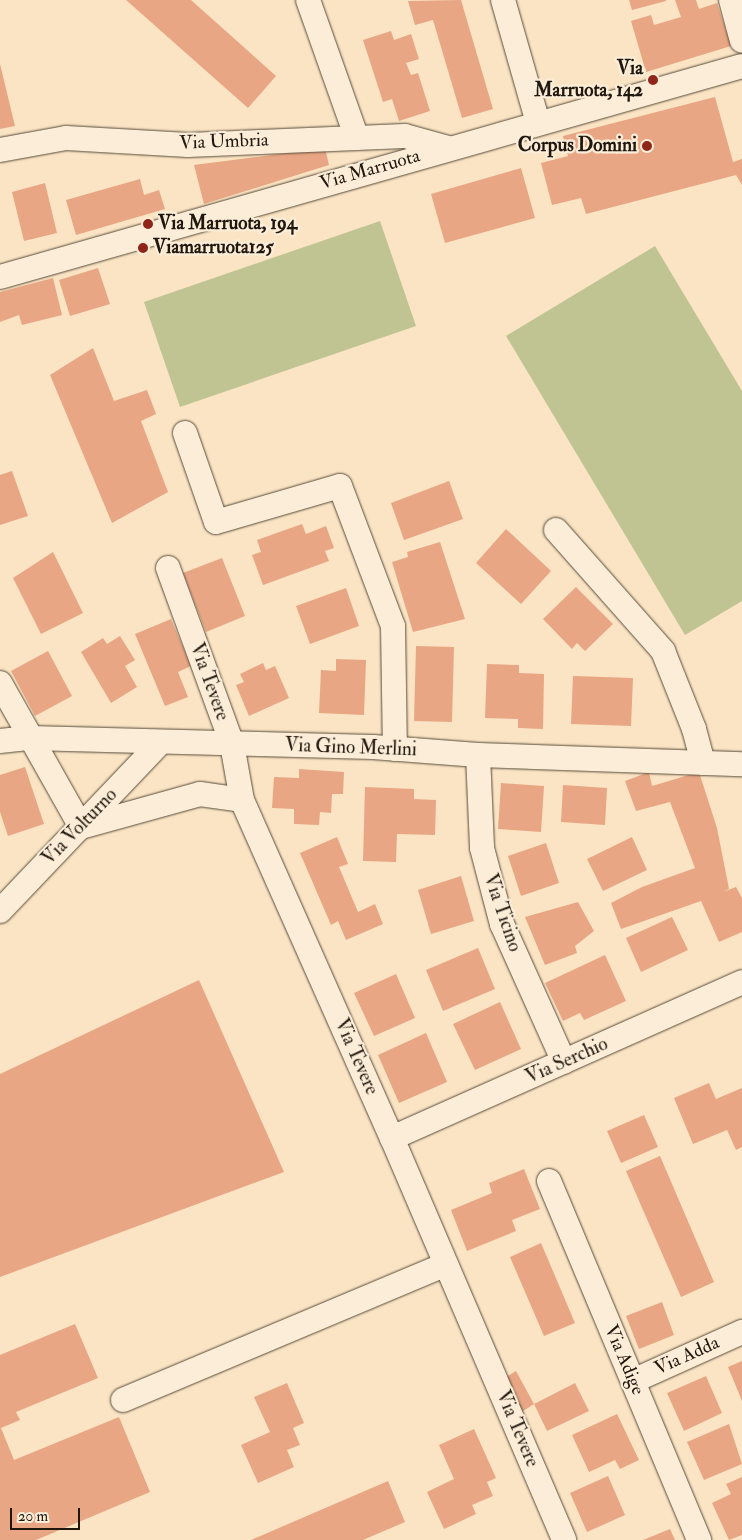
<!DOCTYPE html>
<style>
body{margin:0}
#map{position:relative;width:742px;height:1540px;overflow:hidden;background:#fbe4c3;font-family:"IM FELL Double Pica",serif}
div>[style]{position:absolute}
.green>*{inset:0;background:#c0c493}
.building>*{inset:0;background:#e8a684}
.roads{filter:drop-shadow(0 0 1px #574b3b) drop-shadow(0 0 1px #574b3b)}
.minor>*{height:24px;margin:-12px;padding:0 12px;transform-origin:12px;border-radius:12px;background:#fcedd8}
.dots>*{width:14px;height:14px;translate:-50% -50%;box-sizing:border-box;border:2px solid #fcedd8;border-radius:50%}
span{translate:-50% -50%;white-space:nowrap;text-align:center;line-height:1.15;-webkit-text-stroke:4.5px #fcedd8;paint-order:stroke}
.poi-label{font-size:19px;color:#20180e;font-weight:700}
.right{translate:-100% -50%;text-align:right}
.left{translate:0 -50%;text-align:left}
.street-label{font-size:19px;color:#20180e}
.scale{position:absolute;left:10px;top:1508px;width:70px;height:22px;box-sizing:border-box;border:2px solid #20180e;border-top:0;padding-left:6px;font-size:15px;line-height:18px;white-space:nowrap;color:#20180e;-webkit-text-stroke:4px #fcedd8;paint-order:stroke}
</style>
<div id="map">
<div class="green">
<div style="clip-path:polygon(380px 221px,416px 326px,180px 407px,144px 302px)"></div>
<div style="clip-path:polygon(655px 246px,742px 391px,742px 601px,685px 635px,506px 336px)"></div>
</div>
<div class="building">
<div style="clip-path:polygon(126px 0,191px 0,276px 76px,248px 108px)"></div>
<div style="clip-path:polygon(461px 0,493px 109px,462px 118px,433px 20px,415px 25px,408px 1px)"></div>
<div style="clip-path:polygon(629px 0,666px 0,666px 1px,632px 10px)"></div>
<div style="clip-path:polygon(675px 0,696px 0,699px 9px,717px 3px,731px 46px,646px 72px,631px 21px,651px 15px,654px 25px,681px 17px)"></div>
<div style="clip-path:polygon(391px 31px,394px 40px,411px 34px,419px 59px,406px 63px,411px 75px,418px 73px,430px 111px,399px 121px,392px 99px,383px 102px,363px 40px)"></div>
<div style="clip-path:polygon(0 64px,15px 126px,0 129px)"></div>
<div style="clip-path:polygon(715px 97px,733px 162px,742px 159px,742px 185px,736px 175px,586px 214px,581px 198px,552px 205px,541px 163px,568px 156px,563px 136px)"></div>
<div style="clip-path:polygon(325px 148px,329px 165px,204px 204px,194px 165px)"></div>
<div style="clip-path:polygon(521px 168px,535px 218px,445px 243px,431px 194px)"></div>
<div style="clip-path:polygon(140px 179px,144px 195px,159px 190px,165px 209px,76px 235px,66px 200px)"></div>
<div style="clip-path:polygon(45px 183px,57px 233px,24px 241px,12px 192px)"></div>
<div style="clip-path:polygon(98px 268px,110px 304px,70px 316px,59px 280px)"></div>
<div style="clip-path:polygon(53px 278px,62px 315px,22px 325px,19px 315px,0 322px,0 292px)"></div>
<div style="clip-path:polygon(93px 348px,114px 401px,147px 390px,156px 414px,141px 421px,168px 492px,112px 523px,50px 375px)"></div>
<div style="clip-path:polygon(12px 471px,28px 516px,0 525px,0 475px)"></div>
<div style="clip-path:polygon(449px 481px,463px 519px,404px 540px,391px 503px)"></div>
<div style="clip-path:polygon(302px 524px,306px 534px,326px 526px,334px 548px,325px 551px,329px 561px,263px 585px,252px 555px,261px 552px,257px 540px)"></div>
<div style="clip-path:polygon(506px 529px,551px 571px,521px 604px,476px 563px)"></div>
<div style="clip-path:polygon(440px 542px,465px 619px,413px 632px,392px 562px,408px 557px,407px 552px)"></div>
<div style="clip-path:polygon(53px 552px,83px 613px,41px 634px,13px 578px)"></div>
<div style="clip-path:polygon(222px 558px,245px 616px,206px 632px,183px 573px)"></div>
<div style="clip-path:polygon(576px 587px,613px 624px,585px 651px,577px 643px,572px 649px,543px 619px)"></div>
<div style="clip-path:polygon(346px 588px,359px 626px,310px 644px,296px 606px)"></div>
<div style="clip-path:polygon(171px 619px,191px 666px,178px 672px,188px 697px,165px 706px,135px 634px)"></div>
<div style="clip-path:polygon(120px 636px,135px 660px,125px 666px,137px 687px,111px 703px,81px 652px,103px 638px,107px 644px)"></div>
<div style="clip-path:polygon(416px 646px,454px 647px,452px 722px,414px 721px)"></div>
<div style="clip-path:polygon(48px 651px,72px 696px,35px 716px,11px 671px)"></div>
<div style="clip-path:polygon(336px 659px,366px 660px,364px 715px,319px 713px,321px 670px,336px 671px)"></div>
<div style="clip-path:polygon(263px 663px,266px 670px,275px 666px,289px 698px,249px 716px,236px 685px,244px 682px,240px 674px)"></div>
<div style="clip-path:polygon(487px 664px,519px 665px,519px 673px,544px 674px,543px 729px,518px 728px,518px 719px,485px 718px)"></div>
<div style="clip-path:polygon(573px 676px,633px 678px,631px 726px,571px 724px)"></div>
<div style="clip-path:polygon(25px 767px,44px 824px,8px 836px,0 812px,0 775px)"></div>
<div style="clip-path:polygon(299px 769px,344px 772px,343px 794px,332px 794px,331px 813px,320px 812px,319px 825px,294px 824px,294px 809px,272px 808px,274px 777px,299px 778px)"></div>
<div style="clip-path:polygon(649px 772px,652px 786px,699px 772px,717px 828px,729px 889px,723px 892px,736px 887px,742px 898px,742px 932px,719px 942px,701px 901px,621px 929px,611px 903px,642px 887px,695px 868px,670px 802px,636px 811px,625px 781px)"></div>
<div style="clip-path:polygon(501px 783px,544px 786px,541px 832px,498px 829px)"></div>
<div style="clip-path:polygon(563px 785px,607px 788px,605px 825px,561px 822px)"></div>
<div style="clip-path:polygon(365px 787px,414px 789px,414px 799px,436px 800px,435px 835px,397px 834px,396px 862px,363px 861px)"></div>
<div style="clip-path:polygon(337px 837px,348px 864px,339px 867px,358px 912px,375px 904px,383px 924px,346px 940px,338px 921px,331px 925px,300px 853px)"></div>
<div style="clip-path:polygon(632px 837px,647px 870px,603px 891px,587px 859px)"></div>
<div style="clip-path:polygon(546px 843px,559px 883px,521px 896px,508px 856px)"></div>
<div style="clip-path:polygon(461px 876px,474px 921px,431px 934px,418px 890px)"></div>
<div style="clip-path:polygon(578px 902px,594px 931px,575px 946px,577px 953px,545px 965px,525px 917px)"></div>
<div style="clip-path:polygon(672px 917px,688px 950px,641px 972px,626px 938px)"></div>
<div style="clip-path:polygon(478px 948px,495px 989px,443px 1011px,426px 970px)"></div>
<div style="clip-path:polygon(605px 955px,626px 1001px,584px 1020px,580px 1013px,563px 1021px,545px 983px)"></div>
<div style="clip-path:polygon(396px 974px,415px 1018px,374px 1036px,354px 993px)"></div>
<div style="clip-path:polygon(199px 980px,284px 1172px,0 1277px,0 1074px)"></div>
<div style="clip-path:polygon(500px 1002px,521px 1049px,475px 1070px,453px 1024px)"></div>
<div style="clip-path:polygon(426px 1033px,447px 1082px,399px 1103px,378px 1055px)"></div>
<div style="clip-path:polygon(709px 1083px,716px 1099px,742px 1088px,742px 1147px,736px 1150px,727px 1130px,693px 1144px,674px 1098px)"></div>
<div style="clip-path:polygon(644px 1115px,658px 1147px,621px 1163px,607px 1131px)"></div>
<div style="clip-path:polygon(660px 1156px,714px 1282px,681px 1297px,626px 1171px)"></div>
<div style="clip-path:polygon(524px 1169px,540px 1209px,512px 1220px,516px 1231px,467px 1251px,451px 1210px,492px 1193px,489px 1183px)"></div>
<div style="clip-path:polygon(541px 1243px,575px 1323px,544px 1336px,510px 1257px)"></div>
<div style="clip-path:polygon(662px 1302px,674px 1335px,639px 1349px,626px 1316px)"></div>
<div style="clip-path:polygon(75px 1324px,98px 1378px,16px 1412px,20px 1420px,1px 1428px,14px 1460px,119px 1417px,150px 1492px,36px 1540px,0 1540px,0 1355px)"></div>
<div style="clip-path:polygon(742px 1361px,742px 1401px,728px 1367px)"></div>
<div style="clip-path:polygon(516px 1371px,534px 1404px,575px 1383px,589px 1411px,547px 1431px,534px 1404px,520px 1413px,501px 1380px)"></div>
<div style="clip-path:polygon(706px 1376px,722px 1413px,684px 1431px,667px 1393px)"></div>
<div style="clip-path:polygon(287px 1383px,304px 1423px,293px 1428px,300px 1445px,287px 1450px,294px 1467px,258px 1483px,241px 1445px,270px 1432px,254px 1397px)"></div>
<div style="clip-path:polygon(617px 1414px,639px 1460px,620px 1469px,615px 1460px,589px 1472px,572px 1435px)"></div>
<div style="clip-path:polygon(729px 1424px,742px 1464px,704px 1480px,687px 1442px)"></div>
<div style="clip-path:polygon(474px 1429px,496px 1478px,487px 1482px,493px 1496px,472px 1505px,476px 1514px,444px 1529px,427px 1492px,454px 1479px,439px 1445px)"></div>
<div style="clip-path:polygon(608px 1476px,625px 1515px,587px 1532px,570px 1493px)"></div>
<div style="clip-path:polygon(742px 1477px,742px 1535px,729px 1540px,712px 1503px,731px 1494px,726px 1484px)"></div>
<div style="clip-path:polygon(388px 1481px,405px 1522px,363px 1540px,251px 1540px)"></div>
<div style="clip-path:polygon(670px 1529px,675px 1540px,643px 1540px)"></div>
</div>
<div class="roads">
<div class="minor">
<div style="left:308px;top:0;width:146px;rotate:70.5deg"></div>
<div style="left:503px;top:0;width:128px;rotate:74.1deg"></div>
<div style="left:731px;top:0;width:42px;rotate:75deg"></div>
<div style="left:0;top:150px;width:67px;rotate:-10.3deg"></div>
<div style="left:66px;top:138px;width:122px;rotate:3.3deg"></div>
<div style="left:188px;top:145px;width:217px;rotate:-2.4deg"></div>
<div style="left:405px;top:136px;width:45px;rotate:15.6deg"></div>
<div style="left:0;top:277px;width:771px;rotate:-15.87deg"></div>
<div style="left:185px;top:433px;width:94px;rotate:70.8deg"></div>
<div style="left:216px;top:522px;width:129px;rotate:-16.2deg"></div>
<div style="left:340px;top:486px;width:150px;rotate:69.3deg"></div>
<div style="left:393px;top:626px;width:123px;rotate:89.1deg"></div>
<div style="left:556px;top:530px;width:162px;rotate:48.5deg"></div>
<div style="left:663px;top:651px;width:84px;rotate:68.3deg"></div>
<div style="left:694px;top:729px;width:35px;rotate:75deg"></div>
<div style="left:168px;top:568px;width:187px;rotate:70deg"></div>
<div style="left:232px;top:744px;width:57px;rotate:79.9deg"></div>
<div style="left:242px;top:800px;width:370px;rotate:66.1deg"></div>
<div style="left:392px;top:1138px;width:437px;rotate:66.8deg"></div>
<div style="left:0;top:683px;width:165px;rotate:60.6deg"></div>
<div style="left:81px;top:827px;width:123px;rotate:-15.5deg"></div>
<div style="left:200px;top:794px;width:42px;rotate:8.1deg"></div>
<div style="left:0;top:741px;width:30px;rotate:-6deg"></div>
<div style="left:30px;top:738px;width:343px;rotate:1.5deg"></div>
<div style="left:373px;top:747px;width:105px;rotate:4.4deg"></div>
<div style="left:478px;top:755px;width:264px;rotate:2deg"></div>
<div style="left:478px;top:755px;width:93px;rotate:87.5deg"></div>
<div style="left:482px;top:848px;width:79px;rotate:75.3deg"></div>
<div style="left:502px;top:924px;width:151px;rotate:65.8deg"></div>
<div style="left:0;top:911px;width:232px;rotate:-46.4deg"></div>
<div style="left:392px;top:1138px;width:383px;rotate:-24deg"></div>
<div style="left:549px;top:1181px;width:389px;rotate:67.3deg"></div>
<div style="left:633px;top:1381px;width:120px;rotate:-24.2deg"></div>
<div style="left:123px;top:1400px;width:350px;rotate:-22.8deg"></div>
</div>
</div>
<div class="dots">
<div style="left:653px;top:80px;background:#8f2418"></div>
<div style="left:647px;top:146px;background:#8f2418"></div>
<div style="left:148px;top:224px;background:#8f2418"></div>
<div style="left:143px;top:248px;background:#8f2418"></div>
</div>
<div class="poi-label">
<span class="right" style="left:643px;top:80px">Via<br>Marruota, 142</span>
<span class="right" style="left:637px;top:146px">Corpus Domini</span>
<span class="left" style="left:158px;top:224px">Via Marruota, 194</span>
<span class="left" style="left:153px;top:248px">Viamarruota125</span>
</div>
<div class="street-label">
<span style="left:224px;top:142px;rotate:-2deg">Via Umbria</span>
<span style="left:370px;top:170px;rotate:-16deg">Via Marruota</span>
<span style="left:209px;top:682px;rotate:70deg">Via Tevere</span>
<span style="left:351px;top:748px;rotate:2deg">Via Gino Merlini</span>
<span style="left:80px;top:827px;rotate:-46deg">Via Volturno</span>
<span style="left:502px;top:913px;rotate:71deg">Via Ticino</span>
<span style="left:356px;top:1057px;rotate:66deg">Via Tevere</span>
<span style="left:567px;top:1061px;rotate:-24deg">Via Serchio</span>
<span style="left:687px;top:1356px;rotate:-24deg">Via Adda</span>
<span style="left:624px;top:1360px;rotate:67deg">Via Adige</span>
<span style="left:517px;top:1429px;rotate:67deg">Via Tevere</span>
</div>
<div class="scale">20 m</div>
</div>
